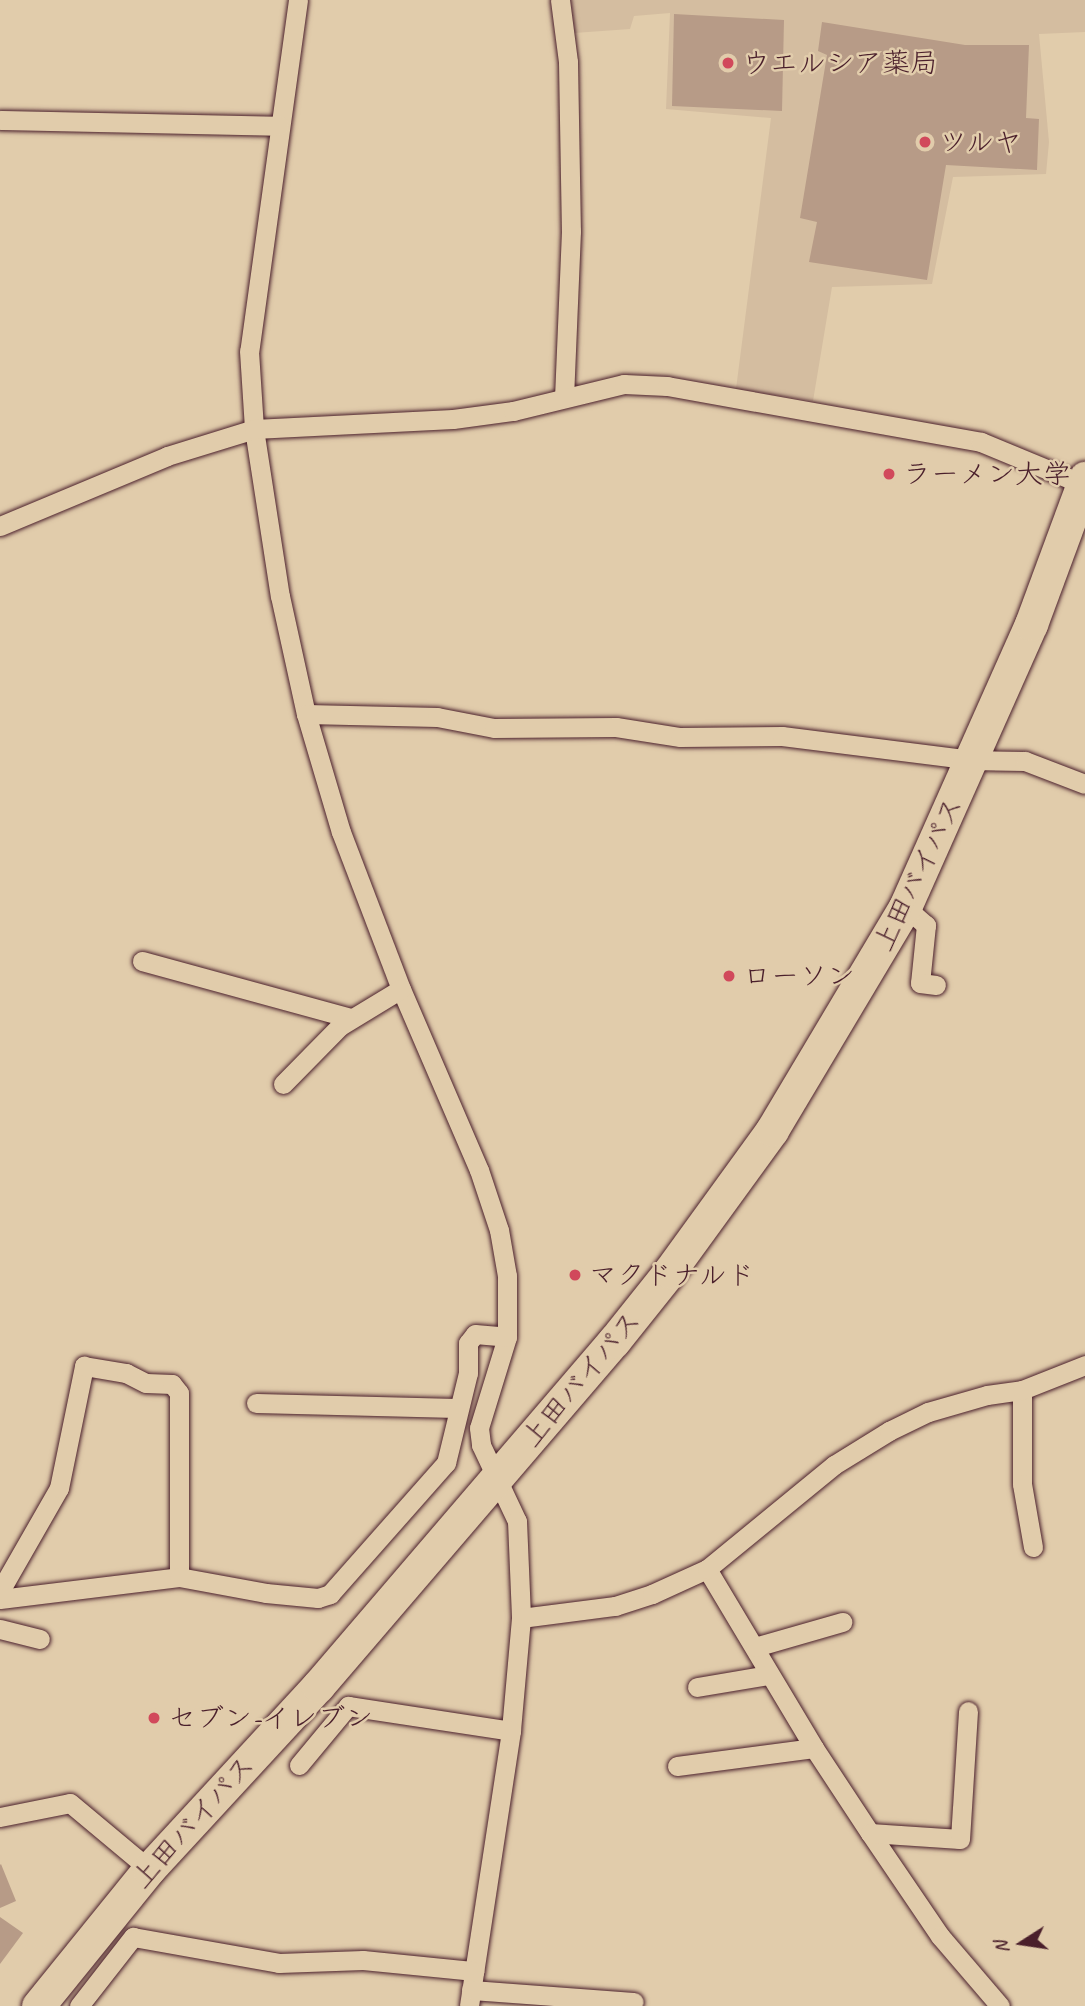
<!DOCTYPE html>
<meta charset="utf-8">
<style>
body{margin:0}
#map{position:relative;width:1085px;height:2006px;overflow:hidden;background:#e1ccab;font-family:Caveat,"Klee One",sans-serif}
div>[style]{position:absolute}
.built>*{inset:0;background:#d4bda0}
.building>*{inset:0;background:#b79b87}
.roads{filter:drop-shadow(0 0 2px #4a1f2b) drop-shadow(0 0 2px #4a1f2b)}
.minor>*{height:19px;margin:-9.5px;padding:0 9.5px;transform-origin:9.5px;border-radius:9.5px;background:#e1ccab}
.trunk>*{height:33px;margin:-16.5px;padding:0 16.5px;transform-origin:16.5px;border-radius:16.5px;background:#e1ccab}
.dots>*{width:19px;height:19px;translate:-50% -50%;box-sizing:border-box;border:4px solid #e1ccab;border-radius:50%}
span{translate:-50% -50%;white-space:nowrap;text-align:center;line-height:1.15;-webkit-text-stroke:5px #e1ccab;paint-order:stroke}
.poi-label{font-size:28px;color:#4a1f2b}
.left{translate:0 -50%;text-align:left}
.street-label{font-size:28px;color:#4a1f2b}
.north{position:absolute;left:987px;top:1908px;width:70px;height:70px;-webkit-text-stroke:5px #e1ccab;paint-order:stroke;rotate:258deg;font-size:19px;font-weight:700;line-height:28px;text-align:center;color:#4a1f2b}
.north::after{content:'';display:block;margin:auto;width:24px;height:32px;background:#4a1f2b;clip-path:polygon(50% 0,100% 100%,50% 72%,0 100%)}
</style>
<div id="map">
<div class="built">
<div style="clip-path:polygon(569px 0,1085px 0,1085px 32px,1039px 34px,1049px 142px,1046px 174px,953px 177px,932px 284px,832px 287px,813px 401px,736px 389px,771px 118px,666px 109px,670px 13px,634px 16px,630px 29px,574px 33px)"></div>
</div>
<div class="building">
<div style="clip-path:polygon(674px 14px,784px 20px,782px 111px,672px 106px)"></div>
<div style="clip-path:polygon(822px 22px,965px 45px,1029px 45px,1026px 118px,1039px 119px,1037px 170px,946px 165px,927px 280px,809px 262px,817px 222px,800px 218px,827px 55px,818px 51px)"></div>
<div style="clip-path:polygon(1px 1864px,16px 1901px,0 1908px,0 1865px)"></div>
<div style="clip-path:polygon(0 1917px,23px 1933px,0 1964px)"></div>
</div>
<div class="roads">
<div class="minor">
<div style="left:298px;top:0;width:354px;rotate:97.9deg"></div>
<div style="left:249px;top:351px;width:78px;rotate:86.3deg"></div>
<div style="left:254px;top:429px;width:169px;rotate:81.2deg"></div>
<div style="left:280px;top:596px;width:121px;rotate:77.6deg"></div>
<div style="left:306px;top:714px;width:123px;rotate:73.5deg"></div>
<div style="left:341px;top:832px;width:168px;rotate:69.1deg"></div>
<div style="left:401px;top:989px;width:197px;rotate:66.7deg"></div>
<div style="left:479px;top:1170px;width:63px;rotate:71.6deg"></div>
<div style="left:499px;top:1230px;width:47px;rotate:80.1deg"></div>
<div style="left:507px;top:1276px;width:61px;rotate:90deg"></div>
<div style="left:507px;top:1337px;width:95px;rotate:107.1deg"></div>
<div style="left:479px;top:1428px;width:17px;rotate:83deg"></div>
<div style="left:481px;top:1445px;width:84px;rotate:64.7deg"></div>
<div style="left:517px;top:1521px;width:97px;rotate:87.6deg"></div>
<div style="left:521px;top:1618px;width:113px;rotate:95.1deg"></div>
<div style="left:511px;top:1731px;width:278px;rotate:98.7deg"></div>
<div style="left:560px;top:0;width:63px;rotate:82.6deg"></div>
<div style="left:568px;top:62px;width:169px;rotate:89deg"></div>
<div style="left:571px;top:231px;width:165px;rotate:92.4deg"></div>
<div style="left:0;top:120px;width:279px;rotate:1.2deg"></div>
<div style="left:0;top:526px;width:181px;rotate:-22.7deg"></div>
<div style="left:167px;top:456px;width:91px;rotate:-17.2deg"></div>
<div style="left:254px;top:429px;width:199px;rotate:-2.9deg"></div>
<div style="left:453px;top:419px;width:61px;rotate:-7.6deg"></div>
<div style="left:513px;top:411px;width:114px;rotate:-13.7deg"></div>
<div style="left:624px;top:384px;width:43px;rotate:2.7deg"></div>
<div style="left:667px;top:386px;width:319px;rotate:10.1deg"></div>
<div style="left:981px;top:442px;width:113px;rotate:22.5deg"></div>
<div style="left:306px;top:714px;width:131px;rotate:1.3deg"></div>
<div style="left:437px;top:717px;width:58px;rotate:10.9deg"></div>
<div style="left:494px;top:728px;width:122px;rotate:-0.5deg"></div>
<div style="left:616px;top:727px;width:65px;rotate:8.9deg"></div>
<div style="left:680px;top:737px;width:102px;rotate:-0.6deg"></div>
<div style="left:782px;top:736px;width:193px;rotate:7.2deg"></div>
<div style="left:973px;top:760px;width:52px;rotate:1.1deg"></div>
<div style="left:1025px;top:761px;width:64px;rotate:21deg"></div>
<div style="left:905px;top:907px;width:28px;rotate:41deg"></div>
<div style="left:926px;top:925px;width:58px;rotate:95.9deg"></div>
<div style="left:920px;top:983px;width:16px;rotate:7deg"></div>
<div style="left:142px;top:961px;width:217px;rotate:15.3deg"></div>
<div style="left:283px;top:1084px;width:81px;rotate:-45.5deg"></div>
<div style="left:340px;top:1026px;width:71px;rotate:-31.2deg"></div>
<div style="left:1022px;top:1390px;width:94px;rotate:90deg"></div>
<div style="left:1022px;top:1484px;width:64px;rotate:80.1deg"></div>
<div style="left:256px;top:1403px;width:201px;rotate:1.4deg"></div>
<div style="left:707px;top:1569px;width:209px;rotate:59.1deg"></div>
<div style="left:814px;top:1748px;width:102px;rotate:56.6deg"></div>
<div style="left:870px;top:1833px;width:125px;rotate:55.8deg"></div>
<div style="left:940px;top:1936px;width:92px;rotate:49.4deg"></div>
<div style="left:0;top:1591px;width:119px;rotate:-60.2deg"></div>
<div style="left:59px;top:1488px;width:125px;rotate:-78.4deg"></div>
<div style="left:84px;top:1366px;width:43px;rotate:9.5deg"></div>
<div style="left:126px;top:1373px;width:22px;rotate:27deg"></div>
<div style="left:146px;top:1383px;width:26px;rotate:2deg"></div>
<div style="left:172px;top:1384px;width:11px;rotate:52deg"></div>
<div style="left:179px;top:1393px;width:184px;rotate:90deg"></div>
<div style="left:0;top:1599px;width:180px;rotate:-7deg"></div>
<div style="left:179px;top:1577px;width:88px;rotate:10.4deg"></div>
<div style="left:266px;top:1593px;width:52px;rotate:5.5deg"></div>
<div style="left:318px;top:1598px;width:13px;rotate:-18deg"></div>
<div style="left:330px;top:1594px;width:175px;rotate:-48.5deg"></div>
<div style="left:446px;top:1463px;width:93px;rotate:-76.3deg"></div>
<div style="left:468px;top:1373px;width:30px;rotate:-90deg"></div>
<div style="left:468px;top:1343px;width:11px;rotate:-52deg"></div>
<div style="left:475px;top:1334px;width:32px;rotate:5deg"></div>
<div style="left:521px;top:1618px;width:95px;rotate:-7.3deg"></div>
<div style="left:615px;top:1606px;width:39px;rotate:-18deg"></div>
<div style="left:652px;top:1594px;width:60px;rotate:-24.4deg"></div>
<div style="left:707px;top:1569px;width:164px;rotate:-39.3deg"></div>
<div style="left:834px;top:1465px;width:65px;rotate:-31.7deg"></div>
<div style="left:889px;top:1431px;width:43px;rotate:-26deg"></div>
<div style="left:928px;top:1412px;width:61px;rotate:-16.1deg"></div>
<div style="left:987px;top:1395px;width:35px;rotate:-8deg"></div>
<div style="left:1022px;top:1390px;width:68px;rotate:-21.6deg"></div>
<div style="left:0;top:1629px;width:41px;rotate:14deg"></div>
<div style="left:755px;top:1647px;width:91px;rotate:-16deg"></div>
<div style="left:697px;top:1687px;width:73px;rotate:-9.5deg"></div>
<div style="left:299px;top:1765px;width:77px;rotate:-50.3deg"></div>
<div style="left:348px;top:1706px;width:165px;rotate:8.7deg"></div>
<div style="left:677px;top:1766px;width:138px;rotate:-7.5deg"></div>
<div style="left:0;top:1817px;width:71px;rotate:-11.3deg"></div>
<div style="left:70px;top:1803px;width:103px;rotate:39.9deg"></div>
<div style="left:870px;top:1833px;width:90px;rotate:3.8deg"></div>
<div style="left:960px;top:1839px;width:128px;rotate:-86.4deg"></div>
<div style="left:471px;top:1990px;width:163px;rotate:4.2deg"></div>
<div style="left:79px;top:2006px;width:88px;rotate:-52deg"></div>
<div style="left:133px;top:1937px;width:148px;rotate:10.1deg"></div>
<div style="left:279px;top:1963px;width:84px;rotate:-2deg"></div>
<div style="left:363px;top:1960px;width:112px;rotate:5.7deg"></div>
</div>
<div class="trunk">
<div style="left:38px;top:2006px;width:176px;rotate:-51deg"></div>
<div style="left:149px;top:1869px;width:249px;rotate:-47.3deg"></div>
<div style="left:318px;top:1686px;width:455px;rotate:-49.4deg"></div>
<div style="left:614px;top:1341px;width:88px;rotate:-51.4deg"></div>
<div style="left:669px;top:1272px;width:175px;rotate:-54deg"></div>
<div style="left:772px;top:1130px;width:260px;rotate:-59.2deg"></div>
<div style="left:905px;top:907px;width:310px;rotate:-66deg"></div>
<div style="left:1031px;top:624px;width:156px;rotate:-69.7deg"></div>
</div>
</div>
<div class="dots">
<div style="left:728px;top:63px;background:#d1495b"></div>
<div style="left:925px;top:142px;background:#d1495b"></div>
<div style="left:889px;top:474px;background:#d1495b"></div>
<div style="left:729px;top:976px;background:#d1495b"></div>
<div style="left:575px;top:1275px;background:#d1495b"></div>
<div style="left:154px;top:1718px;background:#d1495b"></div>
</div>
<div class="poi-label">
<span class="left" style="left:742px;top:63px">ウエルシア薬局</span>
<span class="left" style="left:939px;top:142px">ツルヤ</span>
<span class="left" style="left:903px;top:474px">ラーメン大学</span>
<span class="left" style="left:743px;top:976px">ローソン</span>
<span class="left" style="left:589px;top:1275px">マクドナルド</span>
<span class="left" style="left:168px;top:1718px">セブン-イレブン</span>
</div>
<div class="street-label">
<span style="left:918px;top:874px;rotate:-64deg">上田バイパス</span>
<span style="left:581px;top:1379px;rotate:-50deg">上田バイパス</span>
<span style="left:193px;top:1822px;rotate:-48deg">上田バイパス</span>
</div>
<div class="north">N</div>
</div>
